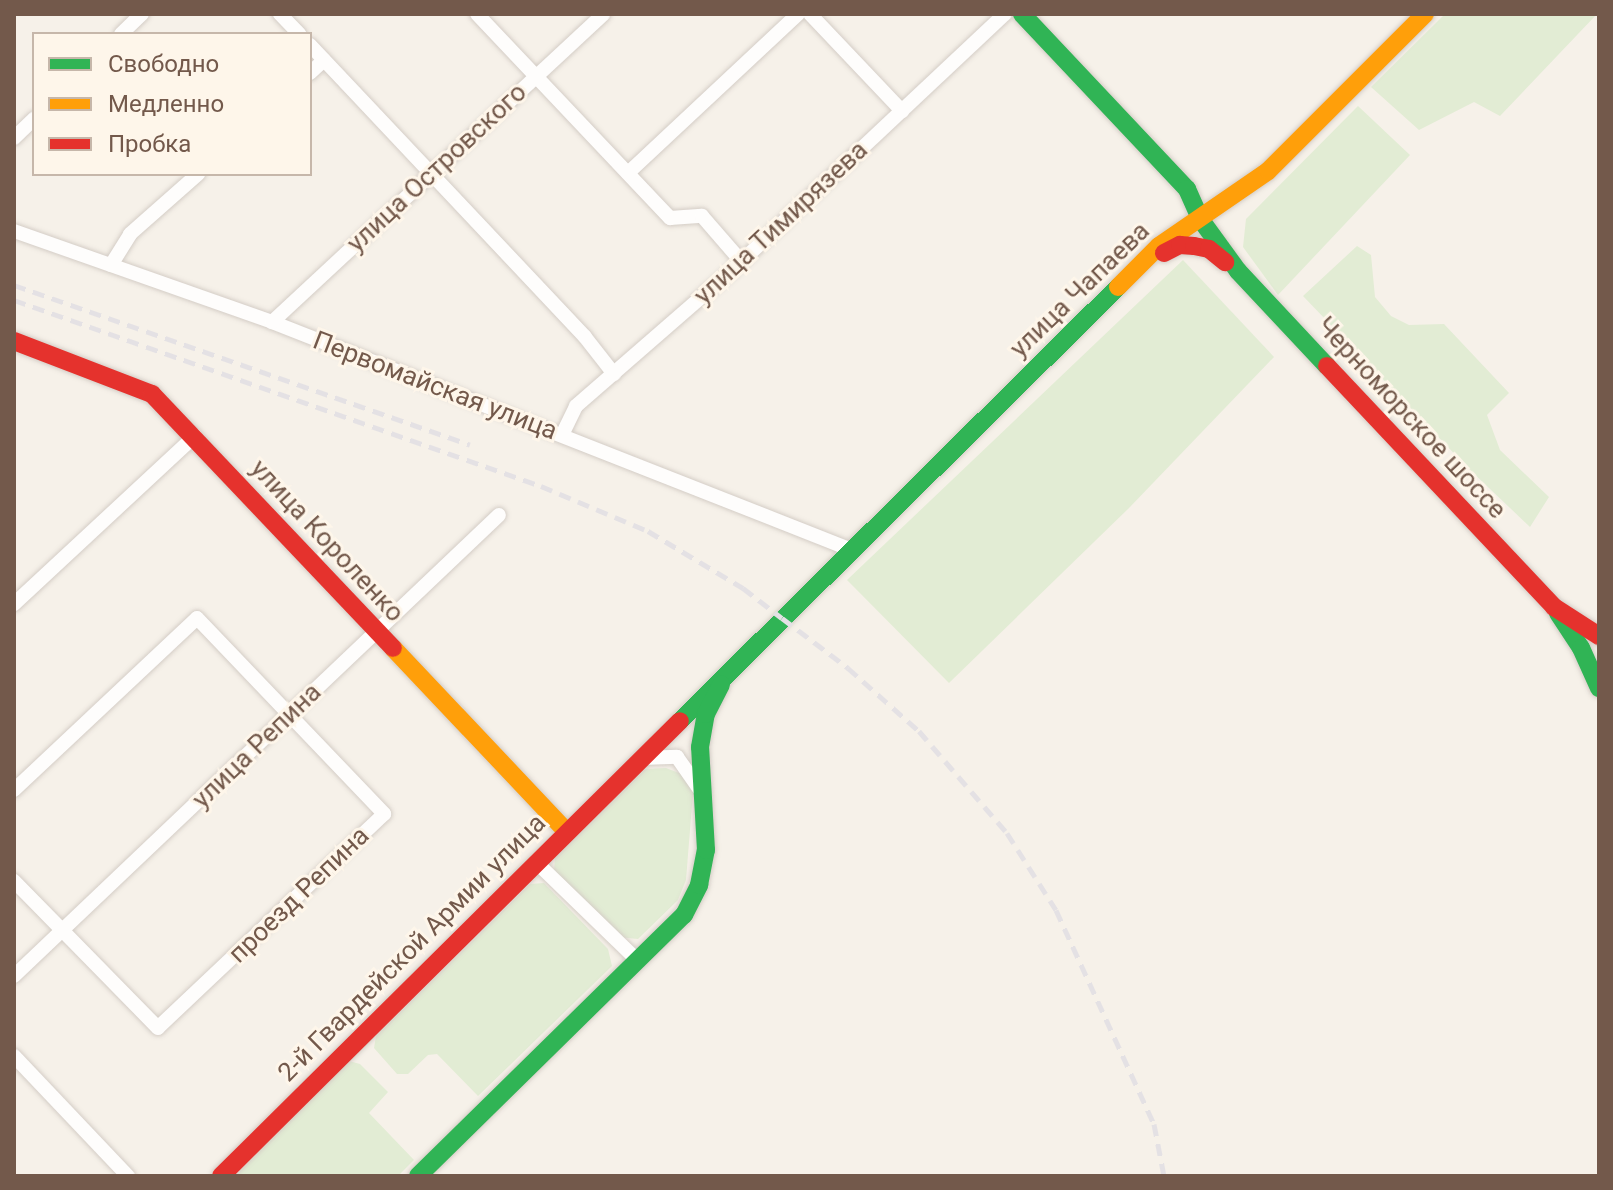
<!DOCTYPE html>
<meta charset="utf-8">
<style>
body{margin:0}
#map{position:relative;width:1613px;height:1190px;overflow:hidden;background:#f6f1e9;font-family:Roboto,sans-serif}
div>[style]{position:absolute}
.green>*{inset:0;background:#e2ecd4}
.roads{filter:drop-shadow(0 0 2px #d4cdc6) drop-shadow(0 0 2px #d4cdc6)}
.street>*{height:14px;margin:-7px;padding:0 7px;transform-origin:7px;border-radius:7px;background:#fefdfc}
.fast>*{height:18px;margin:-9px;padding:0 9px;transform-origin:9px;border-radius:9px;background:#30b455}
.slow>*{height:18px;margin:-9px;padding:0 9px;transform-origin:9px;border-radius:9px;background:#ff9f0a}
.jam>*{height:18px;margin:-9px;padding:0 9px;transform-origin:9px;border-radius:9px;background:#e5322d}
.rail>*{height:5px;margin-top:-2.5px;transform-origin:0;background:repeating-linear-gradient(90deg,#e4e1e4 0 12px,transparent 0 20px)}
span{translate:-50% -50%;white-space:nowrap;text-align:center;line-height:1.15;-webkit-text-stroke:6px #fef6ea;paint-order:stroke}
.street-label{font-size:26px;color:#73594b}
.frame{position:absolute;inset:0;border:16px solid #73594b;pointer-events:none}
.legend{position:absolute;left:32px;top:32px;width:280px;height:144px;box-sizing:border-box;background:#fef6ea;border:2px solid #c6b7aa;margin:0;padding:10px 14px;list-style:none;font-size:24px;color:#73594b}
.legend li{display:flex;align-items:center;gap:16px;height:40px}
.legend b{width:40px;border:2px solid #c6b7aa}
</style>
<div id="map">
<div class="green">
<div style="clip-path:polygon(1445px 14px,1597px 14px,1500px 116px,1474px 102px,1419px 130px,1371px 87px)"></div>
<div style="clip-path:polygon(1358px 106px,1410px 155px,1278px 295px,1243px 247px,1246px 219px)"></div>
<div style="clip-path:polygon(1357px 246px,1371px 255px,1375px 297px,1391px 316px,1409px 325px,1444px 324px,1509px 393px,1487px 415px,1500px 450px,1549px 497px,1530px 527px,1469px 469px,1303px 296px)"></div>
<div style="clip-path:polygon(1183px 260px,1274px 357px,1129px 508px,949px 683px,847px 580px)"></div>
<div style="clip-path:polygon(666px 768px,684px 775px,693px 792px,686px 880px,678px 900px,638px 939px,618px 937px,554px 872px,555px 856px,645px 769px)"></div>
<div style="clip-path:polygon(544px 883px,608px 949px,612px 966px,478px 1096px,437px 1054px,428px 1055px,408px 1074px,397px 1074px,374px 1048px,376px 1036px,530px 884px)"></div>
<div style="clip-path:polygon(349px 1061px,360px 1064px,388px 1092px,369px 1113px,414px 1160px,398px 1176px,235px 1176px)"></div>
</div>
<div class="roads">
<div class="street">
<div style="left:280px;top:14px;width:28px;rotate:46deg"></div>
<div style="left:477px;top:14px;width:281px;rotate:46.6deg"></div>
<div style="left:670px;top:218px;width:32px;rotate:-4deg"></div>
<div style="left:702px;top:216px;width:60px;rotate:49.1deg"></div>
<div style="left:810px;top:14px;width:134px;rotate:46.5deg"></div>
<div style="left:121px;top:34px;width:29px;rotate:-44deg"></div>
<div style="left:310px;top:45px;width:401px;rotate:46.7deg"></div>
<div style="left:585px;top:337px;width:47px;rotate:51.9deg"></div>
<div style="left:310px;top:73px;width:19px;rotate:-43deg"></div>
<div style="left:14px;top:138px;width:28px;rotate:-44deg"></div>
<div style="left:628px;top:173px;width:233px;rotate:-43.1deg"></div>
<div style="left:14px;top:231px;width:274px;rotate:19.4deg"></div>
<div style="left:272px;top:322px;width:623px;rotate:21.46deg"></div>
<div style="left:111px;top:265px;width:36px;rotate:-58deg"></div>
<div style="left:130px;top:234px;width:91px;rotate:-41.4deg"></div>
<div style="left:272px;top:322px;width:452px;rotate:-42.9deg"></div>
<div style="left:562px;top:435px;width:32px;rotate:-64deg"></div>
<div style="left:576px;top:406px;width:204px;rotate:-41deg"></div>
<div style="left:730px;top:272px;width:377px;rotate:-43.2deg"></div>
<div style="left:14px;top:604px;width:247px;rotate:-42.9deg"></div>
<div style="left:641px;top:758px;width:36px;rotate:-2deg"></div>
<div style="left:677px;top:757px;width:38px;rotate:55deg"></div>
<div style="left:14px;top:790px;width:251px;rotate:-43.2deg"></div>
<div style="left:197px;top:618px;width:271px;rotate:46.3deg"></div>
<div style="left:384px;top:814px;width:311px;rotate:136.6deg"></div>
<div style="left:158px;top:1028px;width:206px;rotate:-134.4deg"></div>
<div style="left:537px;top:863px;width:139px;rotate:44.1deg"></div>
<div style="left:14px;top:976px;width:669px;rotate:-43.55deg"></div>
<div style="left:14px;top:1056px;width:166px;rotate:46.5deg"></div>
</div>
<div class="fast">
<div style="left:1022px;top:14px;width:241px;rotate:46.7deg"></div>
<div style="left:1187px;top:189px;width:34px;rotate:66deg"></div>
<div style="left:1201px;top:220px;width:63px;rotate:54deg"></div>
<div style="left:1238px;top:271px;width:130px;rotate:46.9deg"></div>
<div style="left:1558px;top:613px;width:42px;rotate:56.7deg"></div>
<div style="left:1581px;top:648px;width:44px;rotate:65.8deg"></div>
<div style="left:680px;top:721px;width:617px;rotate:-44.74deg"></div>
<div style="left:418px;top:1176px;width:373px;rotate:-44.5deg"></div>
<div style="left:684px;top:915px;width:34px;rotate:-63deg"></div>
<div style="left:699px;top:885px;width:36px;rotate:-79deg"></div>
<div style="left:706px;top:850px;width:103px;rotate:-93.3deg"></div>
<div style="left:700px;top:747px;width:34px;rotate:-80deg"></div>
<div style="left:706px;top:714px;width:33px;rotate:-63deg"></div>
</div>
<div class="slow">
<div style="left:1118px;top:287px;width:58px;rotate:-45deg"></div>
<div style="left:1159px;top:246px;width:132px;rotate:-34.5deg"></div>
<div style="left:1268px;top:171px;width:222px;rotate:-45deg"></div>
<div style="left:393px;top:648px;width:252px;rotate:46.6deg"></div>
</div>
<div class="jam">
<div style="left:1164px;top:253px;width:18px;rotate:-27deg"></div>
<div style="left:1180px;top:245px;width:14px;rotate:4deg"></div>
<div style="left:1194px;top:246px;width:15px;rotate:11deg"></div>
<div style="left:1209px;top:249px;width:21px;rotate:39deg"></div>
<div style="left:14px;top:341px;width:148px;rotate:21deg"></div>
<div style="left:152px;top:394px;width:350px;rotate:46.5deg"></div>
<div style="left:1327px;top:366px;width:331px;rotate:46.7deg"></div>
<div style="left:1554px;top:607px;width:54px;rotate:32.8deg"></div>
<div style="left:221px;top:1176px;width:646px;rotate:-44.75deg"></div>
</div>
</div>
<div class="rail">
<div style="left:14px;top:285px;width:483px;rotate:19.3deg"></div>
<div style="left:14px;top:300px;width:559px;rotate:19.44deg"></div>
<div style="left:541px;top:486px;width:116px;rotate:22.8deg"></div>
<div style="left:648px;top:531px;width:111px;rotate:31deg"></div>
<div style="left:743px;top:588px;width:49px;rotate:37.6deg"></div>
<div style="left:782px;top:618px;width:83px;rotate:37.1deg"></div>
<div style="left:848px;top:668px;width:95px;rotate:41.6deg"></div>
<div style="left:919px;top:731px;width:135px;rotate:49.2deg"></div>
<div style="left:1007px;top:833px;width:91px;rotate:57.5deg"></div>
<div style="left:1056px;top:910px;width:235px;rotate:65.4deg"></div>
<div style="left:1154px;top:1124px;width:53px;rotate:79.1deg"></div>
</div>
<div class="street-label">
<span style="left:437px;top:168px;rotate:-43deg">улица Островского</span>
<span style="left:781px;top:223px;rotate:-43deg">улица Тимирязева</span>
<span style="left:1080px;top:290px;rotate:-44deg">улица Чапаева</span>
<span style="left:435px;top:386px;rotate:21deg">Первомайская улица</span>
<span style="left:1411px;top:418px;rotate:47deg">Черноморское шоссе</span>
<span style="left:327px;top:541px;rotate:47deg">улица Короленко</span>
<span style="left:257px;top:746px;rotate:-44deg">улица Репина</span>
<span style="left:299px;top:895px;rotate:-44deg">проезд Репина</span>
<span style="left:412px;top:948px;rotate:-45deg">2-й Гвардейской Армии улица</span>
</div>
<div class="frame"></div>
<ul class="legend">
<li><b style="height:10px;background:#30b455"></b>Свободно</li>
<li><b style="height:10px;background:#ff9f0a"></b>Медленно</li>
<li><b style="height:10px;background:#e5322d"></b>Пробка</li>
</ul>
</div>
